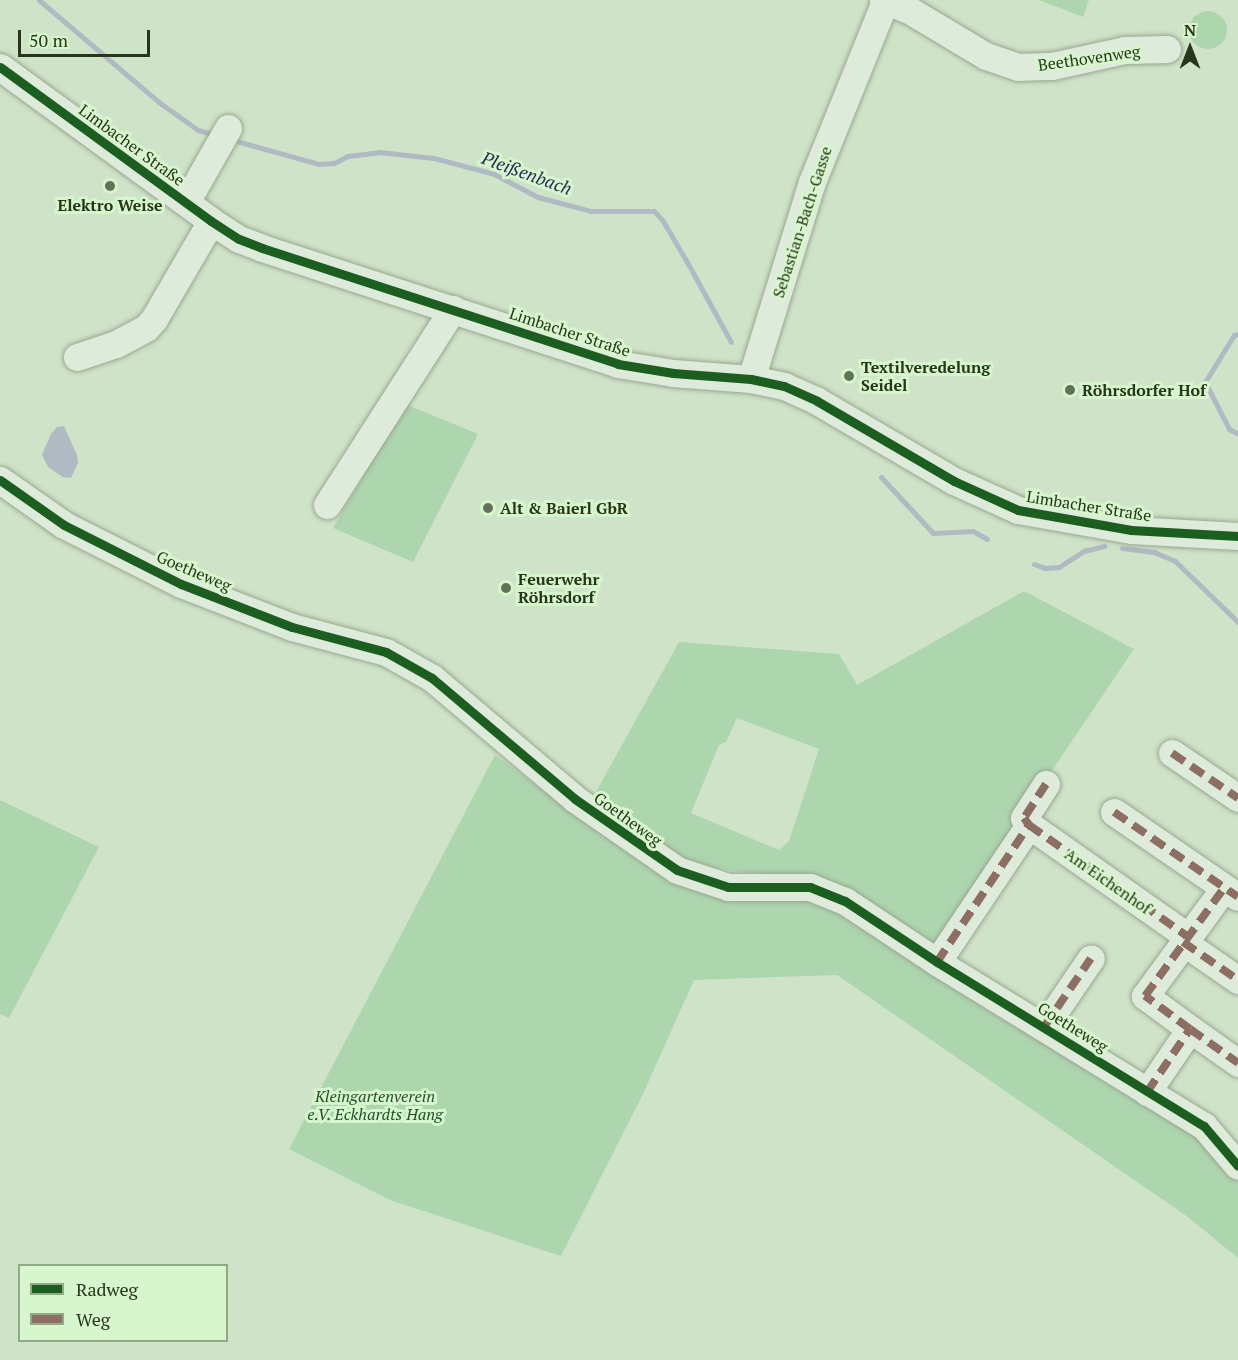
<!DOCTYPE html>
<meta charset="utf-8">
<style>
body{margin:0}
#map{position:relative;width:1238px;height:1360px;overflow:hidden;background:#cfe3c8;font-family:"PT Serif",serif}
div>[style]{position:absolute}
.green>*{inset:0;background:#add6af}
.round{border-radius:50%}
.water>*{inset:0;background:#afbac2}
.stream>*{height:5px;margin:-2.5px;padding:0 2.5px;transform-origin:2.5px;border-radius:2.5px;background:#afbac2}
.roads{filter:drop-shadow(0 0 2px #99a792) drop-shadow(0 0 2px #99a792)}
.minor>*{height:27px;margin:-13.5px;padding:0 13.5px;transform-origin:13.5px;border-radius:13.5px;background:#deebda}
.quiet>*{height:8px;margin-top:-4px;transform-origin:0;background:repeating-linear-gradient(90deg,#8d6e63 0 15px,transparent 0 23px)}
.cycleway>*{height:9px;margin:-4.5px;padding:0 4.5px;transform-origin:4.5px;border-radius:4.5px;background:#1b5e20}
.dots>*{width:16px;height:16px;translate:-50% -50%;box-sizing:border-box;border:3px solid #d7f6cd;border-radius:50%}
span{translate:-50% -50%;white-space:nowrap;text-align:center;line-height:1.15;-webkit-text-stroke:6px #d7f6cd;paint-order:stroke}
.street-label{font-size:16px;color:#28351b}
.poi-label{font-size:16px;color:#28351b;font-weight:700}
.left{translate:0 -50%;text-align:left}
.park-label{font-size:16px;color:#21522f;font-style:italic}
.water-label{font-size:18px;color:#2a2b56;font-style:italic}
.legend{position:absolute;left:18px;top:1264px;width:210px;height:78px;box-sizing:border-box;background:#d7f6cd;border:2px solid #91a986;margin:0;padding:8px 10px;list-style:none;font-size:18px;color:#28351b}
.legend li{display:flex;align-items:center;gap:12px;height:30px}
.legend b{width:30px;border:2px solid #91a986}
.north{position:absolute;left:1160px;top:18px;width:60px;height:60px;-webkit-text-stroke:4px #d7f6cd;paint-order:stroke;rotate:0deg;font-size:16px;font-weight:700;line-height:24px;text-align:center;color:#28351b}
.north::after{content:'';display:block;margin:auto;width:21px;height:27px;background:#28351b;clip-path:polygon(50% 0,100% 100%,50% 72%,0 100%)}
.scale{position:absolute;left:18px;top:30px;width:132px;height:27px;box-sizing:border-box;border:3px solid #28351b;border-top:0;padding-left:8px;font-size:18px;line-height:21px;white-space:nowrap;color:#28351b;-webkit-text-stroke:4px #d7f6cd;paint-order:stroke}
</style>
<div id="map">
<div class="green">
<div style="clip-path:polygon(1039px 0,1089px 0,1083px 17px)"></div>
<div class="round" style="left:1189px;top:11px;width:38px;height:38px"></div>
<div style="clip-path:polygon(405px 404px,478px 434px,413px 562px,333px 528px)"></div>
<div style="clip-path:polygon(evenodd,1024px 591px,1134px 649px,933px 947px,793px 877px,734px 871px,681px 861px,591px 801px,679px 642px,839px 654px,857px 685px,1024px 591px,737px 718px,819px 749px,789px 841px,779px 850px,691px 813px,719px 745px,726px 742px,737px 718px)"></div>
<div style="clip-path:polygon(495px 755px,658px 873px,736px 896px,812px 898px,905px 951px,1212px 1146px,1238px 1183px,1238px 1258px,1188px 1217px,837px 975px,694px 980px,643px 1094px,561px 1256px,390px 1200px,289px 1149px)"></div>
<div style="clip-path:polygon(0 800px,99px 847px,9px 1018px,0 1014px)"></div>
</div>
<div class="water">
<div style="clip-path:polygon(64px 426px,77px 455px,78px 463px,71px 478px,63px 477px,48px 467px,42px 455px,51px 434px,57px 427px)"></div>
</div>
<div class="stream">
<div style="left:39px;top:0;width:159px;rotate:40.4deg"></div>
<div style="left:160px;top:103px;width:47px;rotate:35.4deg"></div>
<div style="left:198px;top:130px;width:18px;rotate:16deg"></div>
<div style="left:229px;top:139px;width:93px;rotate:15.5deg"></div>
<div style="left:319px;top:164px;width:15px;rotate:-4deg"></div>
<div style="left:334px;top:163px;width:16px;rotate:-27deg"></div>
<div style="left:348px;top:156px;width:31px;rotate:-7deg"></div>
<div style="left:379px;top:152px;width:55px;rotate:6.2deg"></div>
<div style="left:434px;top:158px;width:62px;rotate:14.9deg"></div>
<div style="left:494px;top:174px;width:50px;rotate:27.6deg"></div>
<div style="left:538px;top:197px;width:55px;rotate:14.8deg"></div>
<div style="left:591px;top:211px;width:63px"></div>
<div style="left:654px;top:211px;width:13px;rotate:48deg"></div>
<div style="left:663px;top:221px;width:48px;rotate:59.7deg"></div>
<div style="left:687px;top:262px;width:91px;rotate:61.2deg"></div>
<div style="left:1238px;top:334px;width:4px;rotate:166deg"></div>
<div style="left:1234px;top:335px;width:55px;rotate:121.7deg"></div>
<div style="left:1205px;top:382px;width:53px;rotate:62.9deg"></div>
<div style="left:1229px;top:429px;width:10px;rotate:29deg"></div>
<div style="left:881px;top:477px;width:76px;rotate:47.1deg"></div>
<div style="left:933px;top:533px;width:40px;rotate:-2.9deg"></div>
<div style="left:973px;top:531px;width:16px;rotate:30deg"></div>
<div style="left:1122px;top:548px;width:32px;rotate:7deg"></div>
<div style="left:1154px;top:552px;width:23px;rotate:23deg"></div>
<div style="left:1175px;top:561px;width:88px;rotate:44.1deg"></div>
<div style="left:1034px;top:564px;width:12px;rotate:20deg"></div>
<div style="left:1045px;top:568px;width:14px;rotate:-4deg"></div>
<div style="left:1059px;top:567px;width:30px;rotate:-33deg"></div>
<div style="left:1084px;top:551px;width:21px;rotate:-14deg"></div>
</div>
<div class="roads">
<div class="minor">
<div style="left:883px;top:0;width:28px;rotate:21deg"></div>
<div style="left:909px;top:10px;width:90px;rotate:30.9deg"></div>
<div style="left:986px;top:56px;width:34px;rotate:19deg"></div>
<div style="left:1018px;top:67px;width:34px;rotate:-2deg"></div>
<div style="left:1052px;top:66px;width:75px;rotate:-12.4deg"></div>
<div style="left:1125px;top:50px;width:42px;rotate:-1.4deg"></div>
<div style="left:0;top:67px;width:261px;rotate:36.1deg"></div>
<div style="left:211px;top:221px;width:33px;rotate:33deg"></div>
<div style="left:239px;top:239px;width:25px;rotate:21deg"></div>
<div style="left:262px;top:248px;width:374px;rotate:18deg"></div>
<div style="left:618px;top:364px;width:56px;rotate:9.3deg"></div>
<div style="left:673px;top:373px;width:78px;rotate:4.4deg"></div>
<div style="left:751px;top:379px;width:34px;rotate:12deg"></div>
<div style="left:784px;top:386px;width:36px;rotate:24deg"></div>
<div style="left:817px;top:401px;width:159px;rotate:30.3deg"></div>
<div style="left:954px;top:481px;width:70px;rotate:24.4deg"></div>
<div style="left:1018px;top:510px;width:115px;rotate:10deg"></div>
<div style="left:1131px;top:530px;width:107px;rotate:3.2deg"></div>
<div style="left:186px;top:202px;width:85px;rotate:-60.4deg"></div>
<div style="left:77px;top:357px;width:41px;rotate:-18.4deg"></div>
<div style="left:116px;top:344px;width:34px;rotate:-28deg"></div>
<div style="left:146px;top:328px;width:12px;rotate:-48deg"></div>
<div style="left:154px;top:319px;width:113px;rotate:-59.8deg"></div>
<div style="left:751px;top:379px;width:206px;rotate:-72.8deg"></div>
<div style="left:812px;top:182px;width:195px;rotate:-68deg"></div>
<div style="left:0;top:480px;width:78px;rotate:35.1deg"></div>
<div style="left:64px;top:525px;width:131px;rotate:26.8deg"></div>
<div style="left:181px;top:584px;width:119px;rotate:21.2deg"></div>
<div style="left:292px;top:627px;width:97px;rotate:14.9deg"></div>
<div style="left:386px;top:652px;width:53px;rotate:29.5deg"></div>
<div style="left:432px;top:678px;width:187px;rotate:40.2deg"></div>
<div style="left:575px;top:799px;width:124px;rotate:34.8deg"></div>
<div style="left:677px;top:870px;width:54px;rotate:18.4deg"></div>
<div style="left:728px;top:887px;width:82px"></div>
<div style="left:810px;top:887px;width:38px;rotate:22deg"></div>
<div style="left:845px;top:901px;width:110px;rotate:33.5deg"></div>
<div style="left:937px;top:962px;width:313px;rotate:31.6deg"></div>
<div style="left:1204px;top:1126px;width:52px;rotate:49.6deg"></div>
<div style="left:327px;top:505px;width:233px;rotate:-57.3deg"></div>
<div style="left:1172px;top:753px;width:80px;rotate:34.3deg"></div>
<div style="left:1046px;top:784px;width:40px;rotate:122.9deg"></div>
<div style="left:1024px;top:818px;width:9px;rotate:54deg"></div>
<div style="left:1029px;top:825px;width:193px;rotate:35.1deg"></div>
<div style="left:1114px;top:812px;width:150px;rotate:34.4deg"></div>
<div style="left:1183px;top:942px;width:67px;rotate:34.6deg"></div>
<div style="left:937px;top:962px;width:165px;rotate:-56.1deg"></div>
<div style="left:1044px;top:1027px;width:83px;rotate:-55.7deg"></div>
<div style="left:1190px;top:1029px;width:59px;rotate:35.3deg"></div>
<div style="left:1147px;top:1092px;width:76px;rotate:-55.7deg"></div>
<div style="left:1190px;top:1029px;width:56px;rotate:-143.7deg"></div>
<div style="left:1145px;top:996px;width:134px;rotate:-53.8deg"></div>
</div>
</div>
<div class="quiet">
<div style="left:1172px;top:753px;width:80px;rotate:34.3deg"></div>
<div style="left:1046px;top:784px;width:40px;rotate:122.9deg"></div>
<div style="left:1024px;top:818px;width:9px;rotate:54deg"></div>
<div style="left:1029px;top:825px;width:193px;rotate:35.1deg"></div>
<div style="left:1114px;top:812px;width:150px;rotate:34.4deg"></div>
<div style="left:1183px;top:942px;width:67px;rotate:34.6deg"></div>
<div style="left:937px;top:962px;width:165px;rotate:-56.1deg"></div>
<div style="left:1044px;top:1027px;width:83px;rotate:-55.7deg"></div>
<div style="left:1190px;top:1029px;width:59px;rotate:35.3deg"></div>
<div style="left:1147px;top:1092px;width:76px;rotate:-55.7deg"></div>
<div style="left:1190px;top:1029px;width:56px;rotate:-143.7deg"></div>
<div style="left:1145px;top:996px;width:134px;rotate:-53.8deg"></div>
</div>
<div class="cycleway">
<div style="left:0;top:67px;width:261px;rotate:36.1deg"></div>
<div style="left:211px;top:221px;width:33px;rotate:33deg"></div>
<div style="left:239px;top:239px;width:25px;rotate:21deg"></div>
<div style="left:262px;top:248px;width:374px;rotate:18deg"></div>
<div style="left:618px;top:364px;width:56px;rotate:9.3deg"></div>
<div style="left:673px;top:373px;width:78px;rotate:4.4deg"></div>
<div style="left:751px;top:379px;width:34px;rotate:12deg"></div>
<div style="left:784px;top:386px;width:36px;rotate:24deg"></div>
<div style="left:817px;top:401px;width:159px;rotate:30.3deg"></div>
<div style="left:954px;top:481px;width:70px;rotate:24.4deg"></div>
<div style="left:1018px;top:510px;width:115px;rotate:10deg"></div>
<div style="left:1131px;top:530px;width:107px;rotate:3.2deg"></div>
<div style="left:0;top:480px;width:78px;rotate:35.1deg"></div>
<div style="left:64px;top:525px;width:131px;rotate:26.8deg"></div>
<div style="left:181px;top:584px;width:119px;rotate:21.2deg"></div>
<div style="left:292px;top:627px;width:97px;rotate:14.9deg"></div>
<div style="left:386px;top:652px;width:53px;rotate:29.5deg"></div>
<div style="left:432px;top:678px;width:187px;rotate:40.2deg"></div>
<div style="left:575px;top:799px;width:124px;rotate:34.8deg"></div>
<div style="left:677px;top:870px;width:54px;rotate:18.4deg"></div>
<div style="left:728px;top:887px;width:82px"></div>
<div style="left:810px;top:887px;width:38px;rotate:22deg"></div>
<div style="left:845px;top:901px;width:110px;rotate:33.5deg"></div>
<div style="left:937px;top:962px;width:313px;rotate:31.6deg"></div>
<div style="left:1204px;top:1126px;width:52px;rotate:49.6deg"></div>
</div>
<div class="dots">
<div style="left:110px;top:186px;background:#627258"></div>
<div style="left:849px;top:376px;background:#627258"></div>
<div style="left:1070px;top:390px;background:#627258"></div>
<div style="left:488px;top:508px;background:#627258"></div>
<div style="left:506px;top:588px;background:#627258"></div>
</div>
<div class="street-label">
<span style="left:1089px;top:58px;rotate:-8deg">Beethovenweg</span>
<span style="left:132px;top:145px;rotate:36deg">Limbacher Straße</span>
<span style="left:802px;top:222px;rotate:-72deg">Sebastian-Bach-Gasse</span>
<span style="left:570px;top:332px;rotate:18deg">Limbacher Straße</span>
<span style="left:1089px;top:506px;rotate:9deg">Limbacher Straße</span>
<span style="left:194px;top:571px;rotate:23deg">Goetheweg</span>
<span style="left:628px;top:819px;rotate:36deg">Goetheweg</span>
<span style="left:1108px;top:881px;rotate:35deg">Am Eichenhof</span>
<span style="left:1073px;top:1027px;rotate:32deg">Goetheweg</span>
</div>
<div class="poi-label">
<span style="left:110px;top:205px">Elektro Weise</span>
<span class="left" style="left:861px;top:376px">Textilveredelung<br>Seidel</span>
<span class="left" style="left:1082px;top:390px">Röhrsdorfer Hof</span>
<span class="left" style="left:500px;top:508px">Alt &amp; Baierl GbR</span>
<span class="left" style="left:518px;top:588px">Feuerwehr<br>Röhrsdorf</span>
</div>
<div class="park-label">
<span style="left:375px;top:1105px">Kleingartenverein<br>e.V. Eckhardts Hang</span>
</div>
<div class="water-label">
<span style="left:527px;top:173px;rotate:20deg">Pleißenbach</span>
</div>
<ul class="legend">
<li><b style="height:8px;background:#1b5e20"></b>Radweg</li>
<li><b style="height:8px;background:#8d6e63"></b>Weg</li>
</ul>
<div class="north">N</div>
<div class="scale">50 m</div>
</div>
